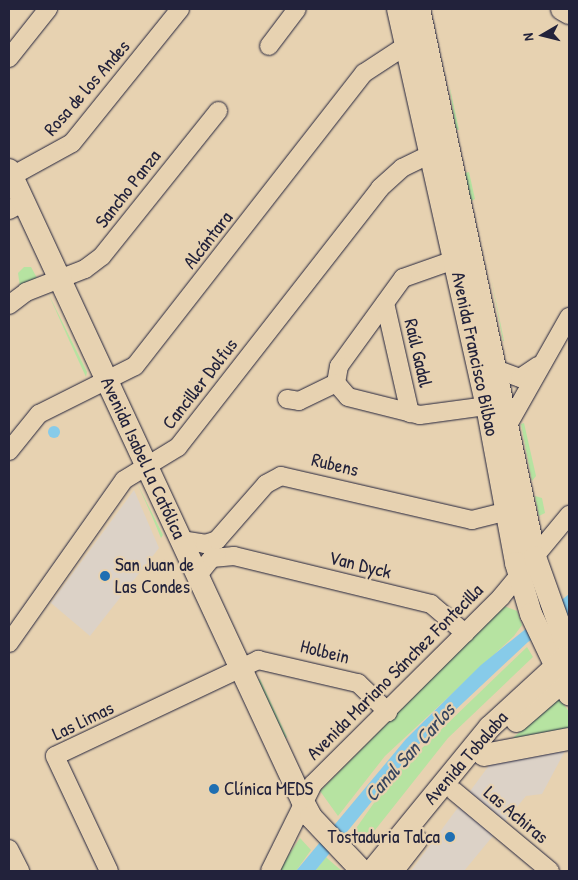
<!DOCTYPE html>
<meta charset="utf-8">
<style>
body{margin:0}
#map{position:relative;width:578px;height:880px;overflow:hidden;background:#e7d2b1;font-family:"Patrick Hand",sans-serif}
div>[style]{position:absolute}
.built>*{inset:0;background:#dcd2c7}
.green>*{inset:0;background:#b6e3a1}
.water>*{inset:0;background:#87cbe9}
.round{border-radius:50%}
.roads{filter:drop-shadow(0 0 1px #22223b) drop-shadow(0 0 1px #22223b)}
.minor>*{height:18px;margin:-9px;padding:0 9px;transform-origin:9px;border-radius:9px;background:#e7d2b1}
.major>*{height:22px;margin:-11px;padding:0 11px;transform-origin:11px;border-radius:11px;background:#e7d2b1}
.dots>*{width:14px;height:14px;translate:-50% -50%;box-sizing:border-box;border:2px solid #e7d2b1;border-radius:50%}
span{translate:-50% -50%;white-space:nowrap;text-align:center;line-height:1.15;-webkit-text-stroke:4.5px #e7d2b1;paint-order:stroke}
.street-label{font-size:19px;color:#22223b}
.poi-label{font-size:19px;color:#22223b}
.left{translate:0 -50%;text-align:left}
.right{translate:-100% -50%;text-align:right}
.water-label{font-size:20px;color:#36445e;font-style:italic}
.frame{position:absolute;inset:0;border:10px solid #22223b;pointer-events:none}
.north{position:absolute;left:518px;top:10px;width:50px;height:50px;-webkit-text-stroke:4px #e7d2b1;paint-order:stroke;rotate:262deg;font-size:14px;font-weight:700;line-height:20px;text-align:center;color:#22223b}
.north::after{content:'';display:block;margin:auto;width:18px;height:22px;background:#22223b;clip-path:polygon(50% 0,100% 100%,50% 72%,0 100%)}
</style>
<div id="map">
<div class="built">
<div style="clip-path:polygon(134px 490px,159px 548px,90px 636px,51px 603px)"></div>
<div style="clip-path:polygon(565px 751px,542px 794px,526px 796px,464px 871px,411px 871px,496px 756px)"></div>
</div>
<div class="green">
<div style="clip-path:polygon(449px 84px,459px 130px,456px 129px)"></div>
<div style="clip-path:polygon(469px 172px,475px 199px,471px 201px,465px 173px)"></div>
<div style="clip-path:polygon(24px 267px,31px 267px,37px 278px,20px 287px,18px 273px)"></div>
<div style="clip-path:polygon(491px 277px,504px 341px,503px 341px)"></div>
<div style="clip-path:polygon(48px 293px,87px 372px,86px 377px,69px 340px)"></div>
<div style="clip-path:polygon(524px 423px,536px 476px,532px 481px,521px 424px)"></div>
<div style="clip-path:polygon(137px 483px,163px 535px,161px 538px,151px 514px)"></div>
<div style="clip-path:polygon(535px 496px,542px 498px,545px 513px,539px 516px)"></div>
<div style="clip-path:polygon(504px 606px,517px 611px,522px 625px,514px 636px,385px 756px,338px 816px,320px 791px)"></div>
<div style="clip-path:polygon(527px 647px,533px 657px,448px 738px,364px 844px,352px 834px,393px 776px)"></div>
<div style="clip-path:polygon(260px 679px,287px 737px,284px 739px,257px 680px)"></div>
<div style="clip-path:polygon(559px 697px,569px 712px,569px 740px,498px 751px)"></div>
<div style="clip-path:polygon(300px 838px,311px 850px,296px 871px,278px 871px)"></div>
<div style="clip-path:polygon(326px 857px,328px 859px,342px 871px,315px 871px)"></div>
</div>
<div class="water">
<div class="round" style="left:48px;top:426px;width:12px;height:12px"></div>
<div style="clip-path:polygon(569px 594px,569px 615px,528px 642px,418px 745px,315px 871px,296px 871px,406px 739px,481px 665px)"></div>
</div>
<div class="roads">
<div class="minor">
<div style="left:269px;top:46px;width:46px;rotate:-52.9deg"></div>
<div style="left:9px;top:58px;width:63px;rotate:-51.5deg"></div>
<div style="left:12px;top:176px;width:68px;rotate:-28.8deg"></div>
<div style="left:72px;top:143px;width:172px;rotate:-51.1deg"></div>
<div style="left:9px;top:210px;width:17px;rotate:-28deg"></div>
<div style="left:454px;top:260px;width:54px;rotate:160.6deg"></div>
<div style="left:403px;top:278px;width:109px;rotate:126deg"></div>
<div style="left:339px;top:366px;width:17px;rotate:100deg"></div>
<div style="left:336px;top:383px;width:18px;rotate:49deg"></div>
<div style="left:348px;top:397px;width:74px;rotate:14deg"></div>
<div style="left:420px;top:415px;width:68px;rotate:-7.7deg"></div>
<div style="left:385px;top:303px;width:113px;rotate:77.2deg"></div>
<div style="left:9px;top:305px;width:21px;rotate:-37deg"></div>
<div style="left:26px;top:292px;width:63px;rotate:-21.3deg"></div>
<div style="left:85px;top:269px;width:21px;rotate:-37deg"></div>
<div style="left:102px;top:256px;width:186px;rotate:-51.3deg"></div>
<div style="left:498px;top:370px;width:23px;rotate:20deg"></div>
<div style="left:520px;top:378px;width:22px;rotate:-34deg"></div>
<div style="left:287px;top:399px;width:12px;rotate:9deg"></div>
<div style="left:299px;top:401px;width:41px;rotate:-25.9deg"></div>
<div style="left:509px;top:423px;width:122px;rotate:-60.5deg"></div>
<div style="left:9px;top:451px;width:48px;rotate:-51deg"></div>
<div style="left:39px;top:414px;width:107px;rotate:-26.6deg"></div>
<div style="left:135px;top:366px;width:372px;rotate:-52deg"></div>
<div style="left:364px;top:73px;width:62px;rotate:-33.2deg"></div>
<div style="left:181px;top:540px;width:24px;rotate:9deg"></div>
<div style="left:205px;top:544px;width:13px;rotate:-18deg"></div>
<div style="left:217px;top:540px;width:74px;rotate:-48.8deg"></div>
<div style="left:266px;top:484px;width:17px;rotate:-28deg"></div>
<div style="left:281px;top:476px;width:196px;rotate:13deg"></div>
<div style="left:472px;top:520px;width:34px;rotate:-14deg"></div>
<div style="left:198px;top:575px;width:22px;rotate:-51deg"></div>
<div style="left:212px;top:558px;width:22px;rotate:-5deg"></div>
<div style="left:234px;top:556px;width:203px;rotate:13.7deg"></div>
<div style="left:431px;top:604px;width:45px;rotate:40.5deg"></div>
<div style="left:9px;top:643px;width:199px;rotate:-54.8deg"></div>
<div style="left:124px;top:480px;width:63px;rotate:-31.4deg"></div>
<div style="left:178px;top:447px;width:328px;rotate:-52deg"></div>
<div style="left:380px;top:188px;width:30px;rotate:-42deg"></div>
<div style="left:402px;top:168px;width:32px;rotate:-26deg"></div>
<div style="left:454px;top:791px;width:125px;rotate:39.8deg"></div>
<div style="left:9px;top:849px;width:25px;rotate:63deg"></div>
<div style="left:109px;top:871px;width:127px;rotate:-115.2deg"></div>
<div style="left:55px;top:756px;width:225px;rotate:-25.3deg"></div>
<div style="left:258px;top:660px;width:103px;rotate:13deg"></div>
<div style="left:358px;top:683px;width:42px;rotate:44deg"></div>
<div style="left:270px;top:871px;width:97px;rotate:-63.7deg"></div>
<div style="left:313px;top:784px;width:265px;rotate:-44.8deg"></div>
<div style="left:501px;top:597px;width:107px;rotate:-50.3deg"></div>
</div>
<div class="major">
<div style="left:398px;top:9px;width:407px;rotate:77.4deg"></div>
<div style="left:487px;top:406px;width:160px;rotate:79.5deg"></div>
<div style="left:516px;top:563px;width:53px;rotate:73.6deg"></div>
<div style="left:531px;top:614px;width:89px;rotate:64.6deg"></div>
<div style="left:419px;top:9px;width:560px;rotate:78.05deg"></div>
<div style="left:535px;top:557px;width:101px;rotate:70.3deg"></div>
<div style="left:562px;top:9px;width:8px;rotate:30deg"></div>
<div style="left:9px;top:170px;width:695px;rotate:65.06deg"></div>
<div style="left:302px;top:800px;width:19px;rotate:62deg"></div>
<div style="left:311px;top:817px;width:74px;rotate:46.6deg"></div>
<div style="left:517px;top:721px;width:69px;rotate:-40.9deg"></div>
<div style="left:484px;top:755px;width:86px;rotate:-10.7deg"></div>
<div style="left:372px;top:871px;width:186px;rotate:-50.7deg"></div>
<div style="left:490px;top:727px;width:102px;rotate:-42.6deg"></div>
<div style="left:392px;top:871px;width:39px;rotate:-52deg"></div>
</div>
</div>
<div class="dots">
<div style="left:105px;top:576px;background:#1f6fb2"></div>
<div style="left:214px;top:789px;background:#1f6fb2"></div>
<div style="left:450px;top:837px;background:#1f6fb2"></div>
</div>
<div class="street-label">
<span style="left:87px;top:88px;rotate:-49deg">Rosa de los Andes</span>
<span style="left:128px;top:189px;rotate:-52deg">Sancho Panza</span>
<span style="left:208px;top:240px;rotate:-52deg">Alcántara</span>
<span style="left:418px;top:353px;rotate:77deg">Raúl Gadal</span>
<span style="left:475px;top:354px;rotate:78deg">Avenida Francisco Bilbao</span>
<span style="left:200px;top:384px;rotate:-52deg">Canciller Dolfus</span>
<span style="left:143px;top:458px;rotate:65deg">Avenida Isabel La Católica</span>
<span style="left:335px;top:465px;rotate:14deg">Rubens</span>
<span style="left:360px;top:565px;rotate:14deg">Van Dyck</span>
<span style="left:325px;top:652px;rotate:14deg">Holbein</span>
<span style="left:395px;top:672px;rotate:-45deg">Avenida Mariano Sánchez Fontecilla</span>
<span style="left:83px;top:721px;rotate:-26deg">Las Limas</span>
<span style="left:466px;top:758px;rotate:-49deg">Avenida Tobalaba</span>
<span style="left:516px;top:815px;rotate:40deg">Las Achiras</span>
</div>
<div class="poi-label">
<span class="left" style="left:115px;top:576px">San Juan de<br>Las Condes</span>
<span class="left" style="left:224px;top:789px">Clínica MEDS</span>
<span class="right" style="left:440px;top:837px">Tostaduria Talca</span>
</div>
<div class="water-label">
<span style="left:409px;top:752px;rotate:-48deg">Canal San Carlos</span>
</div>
<div class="frame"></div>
<div class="north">N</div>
</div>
